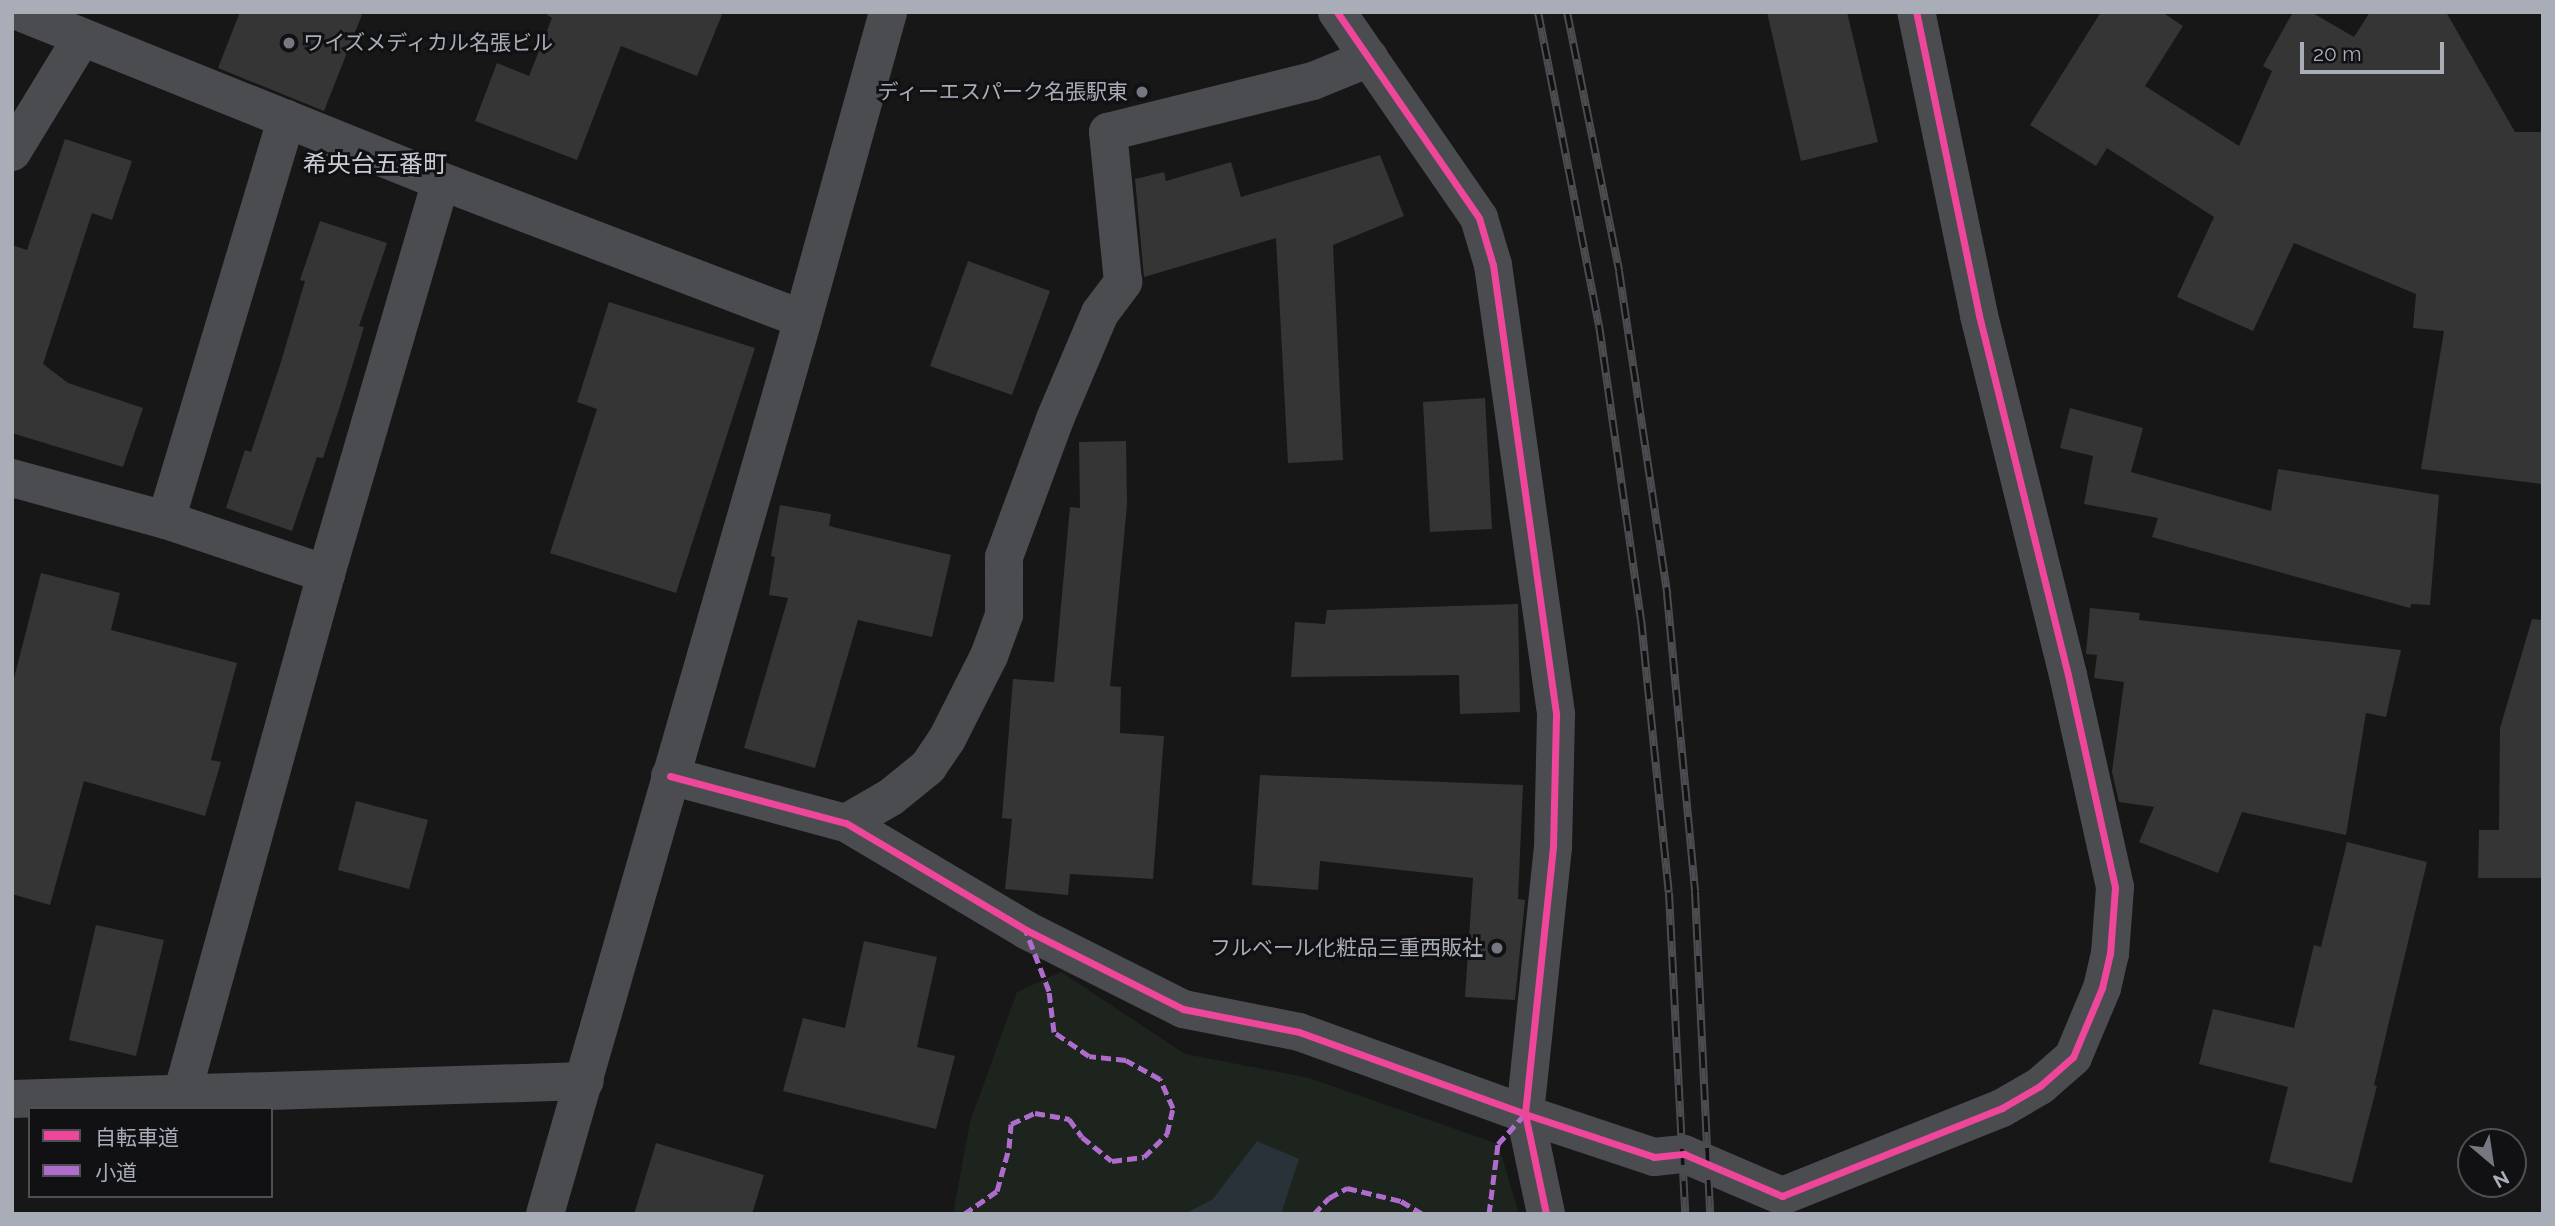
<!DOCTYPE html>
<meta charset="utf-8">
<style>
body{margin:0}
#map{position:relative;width:2555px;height:1226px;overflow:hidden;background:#171717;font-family:Raleway,"Noto Sans JP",sans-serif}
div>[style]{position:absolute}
.green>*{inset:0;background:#1d241e}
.water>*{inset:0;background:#2a3239}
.building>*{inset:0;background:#353536}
.minor>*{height:38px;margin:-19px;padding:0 19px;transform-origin:19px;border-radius:19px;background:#4b4c50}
.rail>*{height:8px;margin-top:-4px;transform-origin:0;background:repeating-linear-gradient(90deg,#111113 0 16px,#4b4c4f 0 32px);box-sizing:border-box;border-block:2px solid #4b4c4f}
.quiet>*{height:5px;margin-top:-2.5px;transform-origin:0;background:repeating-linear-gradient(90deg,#b06ccc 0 10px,transparent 0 15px)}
.cycleway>*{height:7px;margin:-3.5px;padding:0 3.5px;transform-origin:3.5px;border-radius:3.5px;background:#ed469a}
.dots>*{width:19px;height:19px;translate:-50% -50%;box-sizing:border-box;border:4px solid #111113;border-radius:50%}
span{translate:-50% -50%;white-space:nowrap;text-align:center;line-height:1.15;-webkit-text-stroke:6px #111113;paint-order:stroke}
.poi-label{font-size:21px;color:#a8adb8}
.left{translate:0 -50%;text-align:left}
.right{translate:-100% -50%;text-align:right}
.quarter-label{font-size:24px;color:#c9ccd4}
.frame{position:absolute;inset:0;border:14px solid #a8adb8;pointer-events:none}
.legend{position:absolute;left:28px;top:1107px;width:245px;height:91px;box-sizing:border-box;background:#111113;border:2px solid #4d4f55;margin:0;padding:9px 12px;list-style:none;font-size:21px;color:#a8adb8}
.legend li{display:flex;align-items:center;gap:14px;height:35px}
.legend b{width:35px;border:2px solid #4d4f55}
.north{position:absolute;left:2457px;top:1128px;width:70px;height:70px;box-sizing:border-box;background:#111113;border:2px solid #4d4f55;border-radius:50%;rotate:151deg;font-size:19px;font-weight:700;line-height:28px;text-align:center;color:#a8adb8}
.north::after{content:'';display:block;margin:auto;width:24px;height:32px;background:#757880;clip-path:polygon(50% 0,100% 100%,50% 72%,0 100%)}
.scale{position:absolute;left:2300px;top:42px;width:144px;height:32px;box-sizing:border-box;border:4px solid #a8adb8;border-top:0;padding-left:9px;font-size:21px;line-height:24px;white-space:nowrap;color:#a8adb8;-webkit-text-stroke:5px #111113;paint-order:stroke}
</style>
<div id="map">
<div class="green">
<div style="clip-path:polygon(1061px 972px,1185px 1054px,1309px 1078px,1498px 1144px,1519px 1214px,953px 1214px,970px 1122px,1017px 992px)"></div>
</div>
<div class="water">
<div style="clip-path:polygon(1257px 1141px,1299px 1159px,1281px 1214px,1185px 1214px,1213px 1199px)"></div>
</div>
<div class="building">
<div style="clip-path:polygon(240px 12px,363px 12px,324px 111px,218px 68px)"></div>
<div style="clip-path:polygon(543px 12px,723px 12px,697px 76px,621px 46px,577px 160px,475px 121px,497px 63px,529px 76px,552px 18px)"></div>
<div style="clip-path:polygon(1767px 12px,1847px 12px,1878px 142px,1801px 161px)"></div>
<div style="clip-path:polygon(2101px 12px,2162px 12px,2183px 26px,2145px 86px,2239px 146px,2272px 71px,2263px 66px,2293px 12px,2311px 12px,2354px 37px,2370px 12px,2446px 12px,2515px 132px,2541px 132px,2543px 484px,2421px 469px,2444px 331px,2413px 328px,2416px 294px,2294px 243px,2253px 331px,2177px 297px,2214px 217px,2107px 148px,2096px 166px,2030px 125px)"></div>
<div style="clip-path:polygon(65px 139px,132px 161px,112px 220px,92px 213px,43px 364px,68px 383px,143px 408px,123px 467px,12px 433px,12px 245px,27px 250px)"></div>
<div style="clip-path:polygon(1380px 155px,1404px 216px,1333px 245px,1343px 460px,1288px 463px,1276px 238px,1144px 277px,1135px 179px,1164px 172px,1166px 181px,1231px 162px,1241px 197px)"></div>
<div style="clip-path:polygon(320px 221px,387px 243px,359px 326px,364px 327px,342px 400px,323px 458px,317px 457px,292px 531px,226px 508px,245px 450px,251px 452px,280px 365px,305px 281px,300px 280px)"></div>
<div style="clip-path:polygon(968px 261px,1050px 291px,1012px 395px,930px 366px)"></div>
<div style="clip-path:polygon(609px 302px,755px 348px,676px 593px,550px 553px,597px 409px,577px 402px)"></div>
<div style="clip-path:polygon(1485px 398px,1492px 529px,1430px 532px,1423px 402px)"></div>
<div style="clip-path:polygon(2070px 408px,2143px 428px,2131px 472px,2271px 511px,2278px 469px,2439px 495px,2430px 605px,2411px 604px,2410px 608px,2152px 537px,2158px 518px,2084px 504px,2093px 456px,2060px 448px)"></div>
<div style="clip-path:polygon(1126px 441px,1127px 505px,1110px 686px,1121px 687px,1120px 733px,1164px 736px,1153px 879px,1070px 874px,1068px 895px,1005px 889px,1012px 819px,1002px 818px,1013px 679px,1054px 682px,1070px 507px,1080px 508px,1079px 442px)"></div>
<div style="clip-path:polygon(780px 505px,831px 514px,829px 526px,951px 555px,932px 637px,858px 620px,815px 768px,744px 748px,788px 598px,769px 595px,775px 557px,771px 556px)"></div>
<div style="clip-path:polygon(41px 573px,120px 593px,111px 630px,237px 663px,211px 760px,221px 762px,205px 816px,84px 781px,50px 905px,12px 894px,12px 686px)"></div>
<div style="clip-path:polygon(1518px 604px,1520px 712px,1460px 714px,1459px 675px,1291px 677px,1295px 622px,1325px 624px,1327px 610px)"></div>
<div style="clip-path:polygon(2090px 608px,2140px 613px,2139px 620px,2401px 650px,2386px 717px,2366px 713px,2346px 835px,2242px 812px,2218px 873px,2139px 842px,2154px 807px,2119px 802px,2112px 772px,2124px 682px,2094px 678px,2097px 655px,2086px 654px)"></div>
<div style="clip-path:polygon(2532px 619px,2543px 620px,2543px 878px,2478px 878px,2479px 830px,2499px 830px,2500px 728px)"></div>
<div style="clip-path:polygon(1260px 775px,1523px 785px,1518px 899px,1525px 900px,1515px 1000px,1465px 997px,1473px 878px,1320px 861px,1318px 890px,1252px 885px)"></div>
<div style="clip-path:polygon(356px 801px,428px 820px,409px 889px,338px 870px)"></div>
<div style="clip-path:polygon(2347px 842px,2427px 862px,2374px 1085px,2377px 1086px,2352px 1183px,2269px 1162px,2288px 1087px,2199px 1064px,2213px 1009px,2294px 1028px,2314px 945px,2321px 947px)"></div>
<div style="clip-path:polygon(96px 925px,164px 940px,136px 1056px,69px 1040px)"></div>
<div style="clip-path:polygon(864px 941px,937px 957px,917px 1047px,955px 1056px,936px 1129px,783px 1091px,803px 1018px,845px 1028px)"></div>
<div style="clip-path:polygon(656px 1143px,764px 1175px,752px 1214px,634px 1214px)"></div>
</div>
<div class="minor">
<div style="left:20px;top:12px;width:454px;rotate:21.9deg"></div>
<div style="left:441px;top:181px;width:387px;rotate:20.9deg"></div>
<div style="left:1337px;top:12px;width:250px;rotate:55.4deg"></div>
<div style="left:1479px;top:218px;width:49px;rotate:73.4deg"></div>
<div style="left:1493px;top:265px;width:454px;rotate:82deg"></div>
<div style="left:1556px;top:715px;width:132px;rotate:91.3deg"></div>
<div style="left:1553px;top:847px;width:268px;rotate:96deg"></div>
<div style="left:1525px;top:1114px;width:102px;rotate:78.1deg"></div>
<div style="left:12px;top:152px;width:132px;rotate:-58.6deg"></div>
<div style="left:12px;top:478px;width:160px;rotate:15.3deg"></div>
<div style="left:166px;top:520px;width:169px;rotate:18.6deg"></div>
<div style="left:166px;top:520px;width:419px;rotate:-73.3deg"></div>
<div style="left:670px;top:776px;width:182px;rotate:15deg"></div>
<div style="left:846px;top:823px;width:209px;rotate:30.7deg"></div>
<div style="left:1026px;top:930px;width:176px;rotate:26.7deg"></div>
<div style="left:1183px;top:1009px;width:118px;rotate:11.2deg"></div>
<div style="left:1299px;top:1032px;width:240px;rotate:19.9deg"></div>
<div style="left:1525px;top:1114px;width:136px;rotate:18.4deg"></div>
<div style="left:1654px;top:1157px;width:30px;rotate:-6deg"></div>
<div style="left:1684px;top:1154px;width:107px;rotate:23.2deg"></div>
<div style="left:1782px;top:1196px;width:237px;rotate:-21.8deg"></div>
<div style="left:2002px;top:1108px;width:44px;rotate:-30.1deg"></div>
<div style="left:2040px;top:1086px;width:44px;rotate:-41.3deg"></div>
<div style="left:2073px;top:1057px;width:75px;rotate:-67.2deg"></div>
<div style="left:2102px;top:988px;width:35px;rotate:-77deg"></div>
<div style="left:2110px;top:954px;width:67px;rotate:-85.7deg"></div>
<div style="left:2115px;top:887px;width:217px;rotate:-102.5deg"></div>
<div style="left:2068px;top:675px;width:371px;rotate:-103.9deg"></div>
<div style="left:1979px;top:315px;width:309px;rotate:-101.7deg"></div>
<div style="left:846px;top:823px;width:52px;rotate:-30deg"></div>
<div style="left:891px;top:797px;width:48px;rotate:-39deg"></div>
<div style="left:928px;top:767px;width:34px;rotate:-56deg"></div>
<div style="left:947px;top:739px;width:93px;rotate:-63.2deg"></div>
<div style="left:989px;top:656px;width:44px;rotate:-69.9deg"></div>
<div style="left:1004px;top:615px;width:58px;rotate:-90deg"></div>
<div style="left:1004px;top:557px;width:147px;rotate:-69.7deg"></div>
<div style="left:1055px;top:419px;width:115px;rotate:-67deg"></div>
<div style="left:1100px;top:313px;width:39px;rotate:-53deg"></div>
<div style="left:1123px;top:282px;width:151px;rotate:-95.7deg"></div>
<div style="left:1108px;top:132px;width:211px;rotate:-14deg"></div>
<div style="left:1313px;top:81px;width:61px;rotate:-22.3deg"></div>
<div style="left:182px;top:1094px;width:540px;rotate:-74.52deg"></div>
<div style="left:326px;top:574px;width:409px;rotate:-73.7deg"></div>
<div style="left:12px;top:1099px;width:573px;rotate:-1.8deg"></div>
<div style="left:545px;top:1214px;width:931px;rotate:-73.92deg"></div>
<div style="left:803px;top:319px;width:319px;rotate:-74.5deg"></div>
</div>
<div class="rail">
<div style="left:1538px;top:12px;width:319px;rotate:79deg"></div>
<div style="left:1599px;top:325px;width:297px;rotate:81.9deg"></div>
<div style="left:1641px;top:619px;width:275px;rotate:84.2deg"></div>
<div style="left:1669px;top:893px;width:321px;rotate:87.1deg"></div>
<div style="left:1567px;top:12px;width:264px;rotate:78.6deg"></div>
<div style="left:1619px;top:271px;width:327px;rotate:81.5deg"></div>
<div style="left:1667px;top:594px;width:299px;rotate:84.6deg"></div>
<div style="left:1695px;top:892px;width:322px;rotate:87.3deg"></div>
</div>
<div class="quiet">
<div style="left:964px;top:1214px;width:40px;rotate:-34.9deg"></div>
<div style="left:997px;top:1191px;width:45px;rotate:-74.4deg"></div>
<div style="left:1009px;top:1148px;width:24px;rotate:-85deg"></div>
<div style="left:1011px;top:1124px;width:26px;rotate:-25deg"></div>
<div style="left:1035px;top:1113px;width:35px;rotate:10deg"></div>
<div style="left:1069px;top:1119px;width:22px;rotate:54deg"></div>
<div style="left:1082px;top:1137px;width:38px;rotate:39deg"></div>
<div style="left:1112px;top:1161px;width:32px;rotate:-7deg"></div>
<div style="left:1144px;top:1157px;width:33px;rotate:-45deg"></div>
<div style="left:1167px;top:1134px;width:27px;rotate:-77deg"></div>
<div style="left:1173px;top:1108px;width:32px;rotate:-114deg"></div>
<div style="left:1160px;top:1079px;width:39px;rotate:-151deg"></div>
<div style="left:1126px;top:1060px;width:37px;rotate:-174deg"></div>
<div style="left:1089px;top:1056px;width:42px;rotate:-145.6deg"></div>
<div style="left:1054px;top:1032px;width:41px;rotate:-97deg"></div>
<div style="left:1049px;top:991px;width:64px;rotate:-111deg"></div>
<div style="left:1314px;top:1214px;width:22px;rotate:-47deg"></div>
<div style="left:1329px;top:1198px;width:21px;rotate:-29deg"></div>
<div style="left:1347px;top:1188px;width:56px;rotate:13.5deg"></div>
<div style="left:1401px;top:1201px;width:26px;rotate:31deg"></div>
<div style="left:1489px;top:1214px;width:71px;rotate:-82.7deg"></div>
<div style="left:1498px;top:1144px;width:40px;rotate:-48deg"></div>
</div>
<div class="cycleway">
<div style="left:1337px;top:12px;width:250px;rotate:55.4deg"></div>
<div style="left:1479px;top:218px;width:49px;rotate:73.4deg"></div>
<div style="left:1493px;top:265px;width:454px;rotate:82deg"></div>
<div style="left:1556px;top:715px;width:132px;rotate:91.3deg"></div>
<div style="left:1553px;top:847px;width:268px;rotate:96deg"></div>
<div style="left:1525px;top:1114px;width:102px;rotate:78.1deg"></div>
<div style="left:670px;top:776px;width:182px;rotate:15deg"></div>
<div style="left:846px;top:823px;width:209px;rotate:30.7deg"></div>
<div style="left:1026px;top:930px;width:176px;rotate:26.7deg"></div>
<div style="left:1183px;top:1009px;width:118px;rotate:11.2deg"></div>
<div style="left:1299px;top:1032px;width:240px;rotate:19.9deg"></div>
<div style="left:1525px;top:1114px;width:136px;rotate:18.4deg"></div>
<div style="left:1654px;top:1157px;width:30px;rotate:-6deg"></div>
<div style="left:1684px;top:1154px;width:107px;rotate:23.2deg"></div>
<div style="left:1782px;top:1196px;width:237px;rotate:-21.8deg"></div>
<div style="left:2002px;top:1108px;width:44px;rotate:-30.1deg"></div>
<div style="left:2040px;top:1086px;width:44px;rotate:-41.3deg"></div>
<div style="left:2073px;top:1057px;width:75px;rotate:-67.2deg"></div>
<div style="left:2102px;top:988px;width:35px;rotate:-77deg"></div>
<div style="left:2110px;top:954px;width:67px;rotate:-85.7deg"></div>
<div style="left:2115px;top:887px;width:217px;rotate:-102.5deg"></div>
<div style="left:2068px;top:675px;width:371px;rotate:-103.9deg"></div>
<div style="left:1979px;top:315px;width:309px;rotate:-101.7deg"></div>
</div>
<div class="dots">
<div style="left:289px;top:43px;background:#757880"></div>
<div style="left:1142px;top:92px;background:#757880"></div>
<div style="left:1497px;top:948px;background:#757880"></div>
</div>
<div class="poi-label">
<span class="left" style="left:303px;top:43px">ワイズメディカル名張ビル</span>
<span class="right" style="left:1128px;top:92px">ディーエスパーク名張駅東</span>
<span class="right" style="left:1483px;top:948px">フルベール化粧品三重西販社</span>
</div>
<div class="quarter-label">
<span style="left:375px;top:164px">希央台五番町</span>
</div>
<div class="frame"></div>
<ul class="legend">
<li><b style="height:9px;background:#ed469a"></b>自転車道</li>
<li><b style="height:9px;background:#b06ccc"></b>小道</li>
</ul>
<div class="north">N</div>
<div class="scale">20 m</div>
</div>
